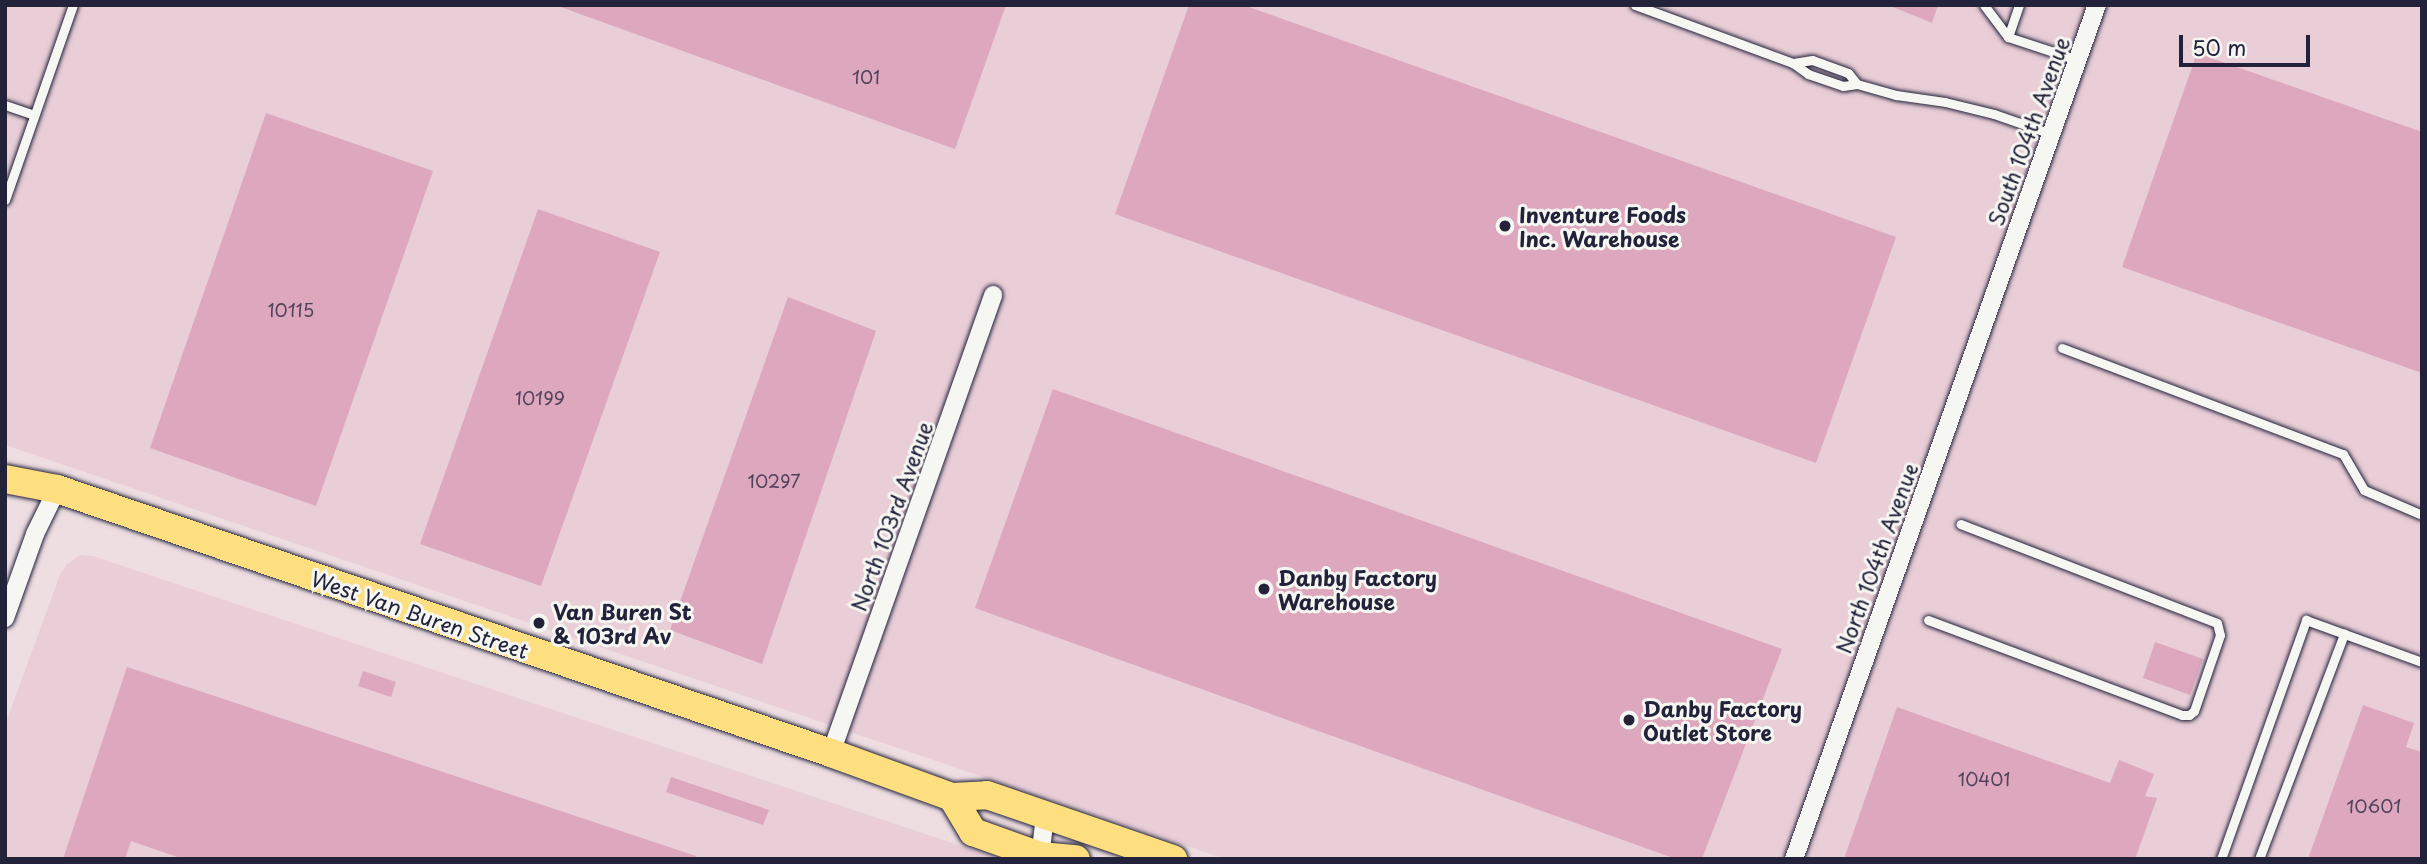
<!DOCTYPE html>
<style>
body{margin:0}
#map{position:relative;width:2427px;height:864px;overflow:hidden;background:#eedee2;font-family:"Playpen Sans",sans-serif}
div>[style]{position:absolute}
.built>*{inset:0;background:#e9ced7}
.building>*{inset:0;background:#dda7bd}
.roads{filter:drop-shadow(0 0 2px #22223b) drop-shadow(0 0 2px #22223b)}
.lane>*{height:9px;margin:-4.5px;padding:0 4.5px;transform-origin:4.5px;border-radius:4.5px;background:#f6f6f2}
.street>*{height:18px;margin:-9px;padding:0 9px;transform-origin:9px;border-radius:9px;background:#f6f6f2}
.primary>*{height:28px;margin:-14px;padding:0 14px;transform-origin:14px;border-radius:14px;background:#fedf80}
.dots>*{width:19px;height:19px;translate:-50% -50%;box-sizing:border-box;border:4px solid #f6f6f2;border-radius:50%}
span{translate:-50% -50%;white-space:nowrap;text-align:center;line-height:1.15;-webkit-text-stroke:6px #f6f6f2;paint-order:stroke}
.number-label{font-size:18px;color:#51435c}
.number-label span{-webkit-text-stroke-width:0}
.street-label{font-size:21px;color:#22223b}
.poi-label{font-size:21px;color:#22223b;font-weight:700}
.left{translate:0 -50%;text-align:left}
.frame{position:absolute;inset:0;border:7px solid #22223b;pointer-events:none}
.scale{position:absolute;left:2179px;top:35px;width:131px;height:32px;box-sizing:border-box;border:4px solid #22223b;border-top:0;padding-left:9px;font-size:21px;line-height:24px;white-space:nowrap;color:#22223b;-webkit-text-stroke:5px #f6f6f2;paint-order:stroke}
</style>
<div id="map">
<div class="built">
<div style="clip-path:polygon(5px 5px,2422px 5px,2422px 859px,1225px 859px,5px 445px)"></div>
<div style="clip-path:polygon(80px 555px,93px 556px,1000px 859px,5px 859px,5px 725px,60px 575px,66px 565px)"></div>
</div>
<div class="building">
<div style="clip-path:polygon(555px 5px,1006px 5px,955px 149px)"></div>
<div style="clip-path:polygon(1189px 5px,1243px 5px,1896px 237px,1816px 463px,1115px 214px)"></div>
<div style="clip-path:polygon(1888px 5px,1938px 5px,1932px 23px)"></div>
<div style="clip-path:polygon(2197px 53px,2422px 132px,2422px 373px,2122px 267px)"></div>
<div style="clip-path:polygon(266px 113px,433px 171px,316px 506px,150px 448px)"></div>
<div style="clip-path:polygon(538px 209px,660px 252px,541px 586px,420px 544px)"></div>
<div style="clip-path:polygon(788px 297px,876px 331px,762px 664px,670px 630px)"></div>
<div style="clip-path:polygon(1053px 389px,1782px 649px,1702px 859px,1676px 859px,975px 608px)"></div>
<div style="clip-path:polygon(2155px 642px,2203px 659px,2190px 695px,2143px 678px)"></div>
<div style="clip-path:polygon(127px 667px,696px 856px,695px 859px,183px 859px,131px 841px,125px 859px,63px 859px)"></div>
<div style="clip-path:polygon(363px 671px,396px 682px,391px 697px,358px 686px)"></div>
<div style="clip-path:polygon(2363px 705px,2414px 723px,2406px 747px,2422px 752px,2422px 859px,2308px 859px)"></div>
<div style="clip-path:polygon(1897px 707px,2110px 783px,2119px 760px,2154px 774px,2145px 796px,2157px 798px,2135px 859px,1844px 859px)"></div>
<div style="clip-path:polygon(671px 777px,769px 810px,763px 825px,666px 792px)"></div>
</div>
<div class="roads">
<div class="lane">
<div style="left:1635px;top:5px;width:168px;rotate:20.2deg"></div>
<div style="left:1984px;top:5px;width:40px;rotate:53deg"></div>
<div style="left:2019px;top:5px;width:34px;rotate:109deg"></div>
<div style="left:2008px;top:37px;width:74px;rotate:18.2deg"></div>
<div style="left:1857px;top:84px;width:14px;rotate:-129deg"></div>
<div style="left:1848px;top:73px;width:38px;rotate:-160deg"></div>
<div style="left:1812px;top:60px;width:19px;rotate:171deg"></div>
<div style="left:1793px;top:63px;width:19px;rotate:36deg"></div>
<div style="left:1808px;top:74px;width:37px;rotate:19deg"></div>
<div style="left:1843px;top:86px;width:14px;rotate:-8deg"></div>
<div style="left:1857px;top:84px;width:41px;rotate:15.8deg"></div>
<div style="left:1896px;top:95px;width:49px;rotate:8.1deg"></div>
<div style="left:1945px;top:102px;width:50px;rotate:13.8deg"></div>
<div style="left:1994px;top:114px;width:60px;rotate:19.3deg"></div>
<div style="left:5px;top:105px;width:31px;rotate:19deg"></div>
<div style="left:5px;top:200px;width:207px;rotate:-70.8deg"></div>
<div style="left:2062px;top:348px;width:300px;rotate:20.7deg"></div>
<div style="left:2343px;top:454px;width:42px;rotate:59.7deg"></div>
<div style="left:2364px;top:490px;width:63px;rotate:23.3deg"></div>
<div style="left:1928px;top:620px;width:271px;rotate:20.5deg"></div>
<div style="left:2182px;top:715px;width:7px"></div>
<div style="left:2189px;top:715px;width:6px;rotate:-39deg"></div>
<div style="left:2194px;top:711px;width:80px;rotate:-71.1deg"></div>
<div style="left:2220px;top:635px;width:12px;rotate:-104deg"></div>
<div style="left:2217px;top:623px;width:275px;rotate:-158.9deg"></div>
<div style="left:2221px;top:859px;width:254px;rotate:-70.4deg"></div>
<div style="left:2306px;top:620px;width:123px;rotate:19.9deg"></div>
<div style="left:2259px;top:859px;width:241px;rotate:-69.3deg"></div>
</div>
<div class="street">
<div style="left:5px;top:618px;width:89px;rotate:-70.3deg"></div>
<div style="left:35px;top:534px;width:50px;rotate:-63.9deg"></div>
<div style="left:831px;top:753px;width:486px;rotate:-70.5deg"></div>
<div style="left:1040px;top:859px;width:44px;rotate:-83.5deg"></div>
<div style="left:1794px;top:859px;width:906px;rotate:-70.47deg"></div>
</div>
<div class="primary">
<div style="left:5px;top:479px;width:53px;rotate:10.9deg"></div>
<div style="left:57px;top:489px;width:818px;rotate:18.83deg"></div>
<div style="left:831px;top:753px;width:129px;rotate:20deg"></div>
<div style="left:952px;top:797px;width:35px;rotate:-3deg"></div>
<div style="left:987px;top:795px;width:197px;rotate:19deg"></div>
<div style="left:952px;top:797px;width:41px;rotate:59deg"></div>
<div style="left:973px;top:832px;width:71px;rotate:19.7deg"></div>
<div style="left:1040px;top:856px;width:36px;rotate:5deg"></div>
</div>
</div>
<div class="dots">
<div style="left:1505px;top:226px;background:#22223b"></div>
<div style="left:1264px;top:589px;background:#22223b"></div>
<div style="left:539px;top:623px;background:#22223b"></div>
<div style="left:1629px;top:720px;background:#22223b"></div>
</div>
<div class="number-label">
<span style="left:866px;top:77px">101</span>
<span style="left:291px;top:310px">10115</span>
<span style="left:540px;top:398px">10199</span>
<span style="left:774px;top:481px">10297</span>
<span style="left:1984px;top:779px">10401</span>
<span style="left:2374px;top:806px">10601</span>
</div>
<div class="street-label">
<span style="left:2028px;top:131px;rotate:-70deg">South 104th Avenue</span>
<span style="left:891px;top:516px;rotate:-70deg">North 103rd Avenue</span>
<span style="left:1876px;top:558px;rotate:-70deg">North 104th Avenue</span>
<span style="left:420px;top:614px;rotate:19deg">West Van Buren Street</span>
</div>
<div class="poi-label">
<span class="left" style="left:1519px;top:226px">Inventure Foods<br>Inc. Warehouse</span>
<span class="left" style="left:1278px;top:589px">Danby Factory<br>Warehouse</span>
<span class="left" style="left:553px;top:623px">Van Buren St<br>&amp; 103rd Av</span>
<span class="left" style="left:1643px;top:720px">Danby Factory<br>Outlet Store</span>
</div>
<div class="frame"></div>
<div class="scale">50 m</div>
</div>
